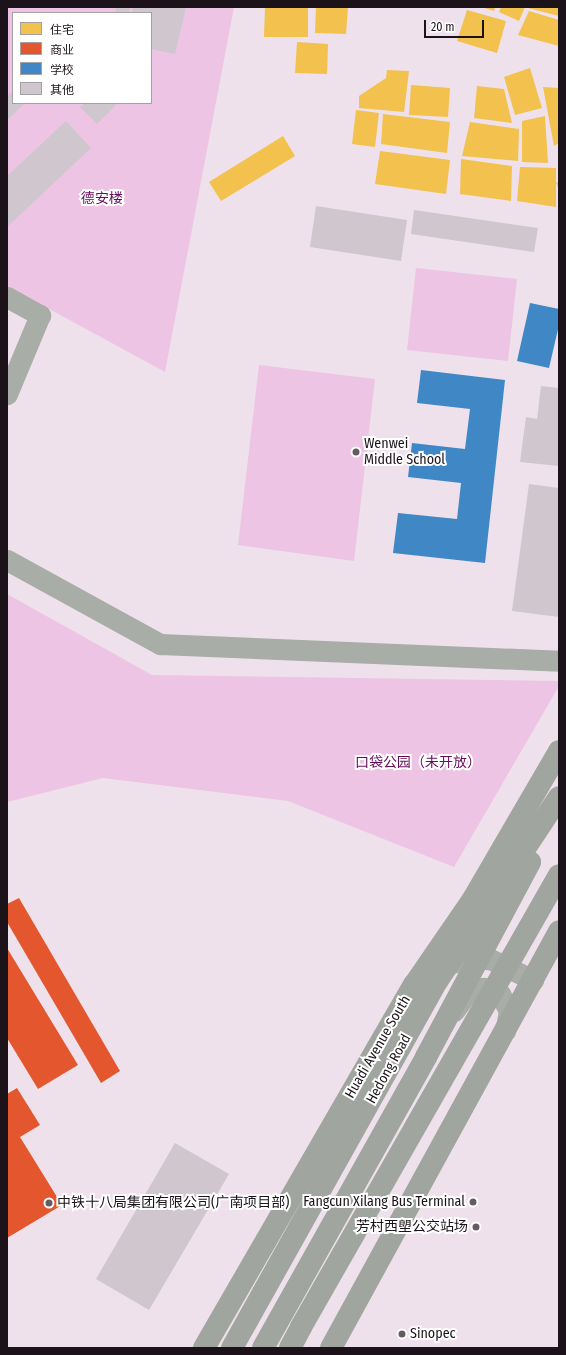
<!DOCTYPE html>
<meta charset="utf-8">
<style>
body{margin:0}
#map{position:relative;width:566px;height:1355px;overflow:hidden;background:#eee1eb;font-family:"Fira Sans Condensed","Noto Sans SC",sans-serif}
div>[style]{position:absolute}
.green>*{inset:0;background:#edc4e4}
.homes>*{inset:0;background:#f2c14e}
.shops>*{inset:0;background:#e4572e}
.schools>*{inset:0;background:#3f88c5}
.building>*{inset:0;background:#d0c6cd}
.minor>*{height:21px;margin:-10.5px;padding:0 10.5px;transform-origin:10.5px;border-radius:10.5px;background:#a8ada8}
.major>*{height:22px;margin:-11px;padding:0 11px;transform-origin:11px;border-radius:11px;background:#a0a5a0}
.major-bridge>*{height:22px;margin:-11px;padding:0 11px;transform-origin:11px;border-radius:11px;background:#a0a5a0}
.dots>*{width:11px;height:11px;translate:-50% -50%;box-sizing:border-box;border:2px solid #fff;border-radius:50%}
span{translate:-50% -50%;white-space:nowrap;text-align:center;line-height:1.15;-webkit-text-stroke:4px #fff;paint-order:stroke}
.park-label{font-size:14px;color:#660d5b}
.poi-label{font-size:14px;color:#1b1319}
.left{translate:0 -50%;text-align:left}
.right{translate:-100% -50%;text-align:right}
.street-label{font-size:14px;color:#1b1319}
.frame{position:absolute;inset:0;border:8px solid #1b1319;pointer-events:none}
.legend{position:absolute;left:12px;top:12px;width:140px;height:92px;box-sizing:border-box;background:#fff;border:1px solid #a4a1a3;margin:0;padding:5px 7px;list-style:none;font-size:12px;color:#1b1319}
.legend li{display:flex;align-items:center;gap:8px;height:20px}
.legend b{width:20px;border:1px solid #a4a1a3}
.scale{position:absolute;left:424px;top:20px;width:60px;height:18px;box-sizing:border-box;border:2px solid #1b1319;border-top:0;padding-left:5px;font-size:12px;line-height:14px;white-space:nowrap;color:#1b1319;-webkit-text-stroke:3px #fff;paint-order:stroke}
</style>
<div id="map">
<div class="green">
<div style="clip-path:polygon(evenodd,7px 7px,234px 7px,165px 372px,7px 286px,7px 7px,13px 13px,151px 13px,151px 103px,13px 103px,13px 13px)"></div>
<div style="clip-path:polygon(416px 268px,517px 279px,508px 361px,407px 350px)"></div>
<div style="clip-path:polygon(259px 365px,375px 379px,354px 561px,238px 545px)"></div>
<div style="clip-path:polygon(7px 594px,152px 675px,559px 681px,559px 686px,454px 867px,288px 801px,103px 778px,7px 802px)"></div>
</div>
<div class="homes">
<div style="clip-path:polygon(265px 7px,308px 7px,308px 37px,264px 37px)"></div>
<div style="clip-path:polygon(316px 7px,348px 7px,346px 34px,315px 33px)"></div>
<div style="clip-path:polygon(481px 7px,495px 7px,494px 11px)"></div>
<div style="clip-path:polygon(501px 7px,525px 7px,519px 21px,499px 12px)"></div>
<div style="clip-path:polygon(559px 7px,559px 16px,528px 8px,528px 7px)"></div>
<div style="clip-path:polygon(467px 10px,506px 21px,497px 53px,457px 41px)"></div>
<div style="clip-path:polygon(529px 11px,559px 20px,559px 46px,518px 35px)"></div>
<div style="clip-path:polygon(297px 42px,328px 44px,327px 74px,295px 73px)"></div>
<div style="clip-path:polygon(530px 68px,542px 108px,515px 115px,504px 77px)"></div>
<div style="clip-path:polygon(387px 70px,409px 71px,404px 112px,359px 108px,359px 96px,386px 78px)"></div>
<div style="clip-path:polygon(411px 85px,450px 88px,448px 117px,409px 115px)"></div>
<div style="clip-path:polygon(477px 86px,504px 89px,512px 123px,474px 118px)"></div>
<div style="clip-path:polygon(543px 87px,559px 88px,559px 143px,554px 146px)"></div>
<div style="clip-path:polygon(356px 110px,379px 113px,375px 147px,352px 144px)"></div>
<div style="clip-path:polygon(383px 114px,450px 122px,447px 153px,381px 144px)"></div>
<div style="clip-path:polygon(545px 116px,548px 163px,522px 162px,522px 121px)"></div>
<div style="clip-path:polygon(470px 122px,519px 129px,518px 161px,462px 156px)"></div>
<div style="clip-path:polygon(283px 136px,295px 156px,221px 201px,209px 182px)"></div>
<div style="clip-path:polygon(380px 151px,450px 160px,446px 194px,375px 184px)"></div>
<div style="clip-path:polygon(461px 159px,512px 166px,511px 201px,460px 194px)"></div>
<div style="clip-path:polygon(520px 167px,556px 168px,556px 182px,559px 183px,559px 190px,556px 182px,556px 207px,517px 201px)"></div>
</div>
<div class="shops">
<div style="clip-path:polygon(19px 898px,120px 1071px,101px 1083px,7px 922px,7px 904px)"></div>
<div style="clip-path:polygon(7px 948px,78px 1065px,38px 1089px,7px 1038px)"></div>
<div style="clip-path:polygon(17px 1088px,40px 1125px,20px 1137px,62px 1205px,7px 1238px,7px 1094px)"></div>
</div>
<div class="schools">
<div style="clip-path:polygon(530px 303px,559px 309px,559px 325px,549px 368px,517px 361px)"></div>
<div style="clip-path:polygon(421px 370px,505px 380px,485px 563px,393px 553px,398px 513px,457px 519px,461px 483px,408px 477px,412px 443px,465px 449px,470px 409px,417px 403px)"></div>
</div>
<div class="building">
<div style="clip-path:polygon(116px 7px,130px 7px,129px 13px,115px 13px)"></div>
<div style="clip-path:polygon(133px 7px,186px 7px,175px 54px,151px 49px,151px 13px,132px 13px)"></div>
<div style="clip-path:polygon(13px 91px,13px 103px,25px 103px,7px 120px,7px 96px)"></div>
<div style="clip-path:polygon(85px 103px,114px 103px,116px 105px,97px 124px,80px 107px)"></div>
<div style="clip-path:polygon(66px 121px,91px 148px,7px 227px,7px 176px)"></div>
<div style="clip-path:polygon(316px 206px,407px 220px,401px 261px,310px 247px)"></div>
<div style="clip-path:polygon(414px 210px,538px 228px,534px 252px,411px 234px)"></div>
<div style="clip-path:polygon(541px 386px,559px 388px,559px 466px,520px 462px,526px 417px,537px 419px)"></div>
<div style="clip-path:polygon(529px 484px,559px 488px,559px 617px,512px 611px)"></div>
<div style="clip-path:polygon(175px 1143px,229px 1174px,149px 1310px,96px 1279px)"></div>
</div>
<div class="minor">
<div style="left:7px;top:297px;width:38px;rotate:29deg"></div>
<div style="left:40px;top:315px;width:86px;rotate:112.7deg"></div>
<div style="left:7px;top:560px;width:175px;rotate:28.8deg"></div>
<div style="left:160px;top:644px;width:399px;rotate:2.4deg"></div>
<div style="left:437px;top:968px;width:25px;rotate:-18deg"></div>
<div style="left:461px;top:960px;width:29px;rotate:-2deg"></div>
<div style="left:490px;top:959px;width:48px;rotate:26deg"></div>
<div style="left:454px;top:1011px;width:19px;rotate:-54deg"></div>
<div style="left:465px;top:996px;width:11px;rotate:-27deg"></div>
<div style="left:475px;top:991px;width:9px;rotate:-21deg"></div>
<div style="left:483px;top:988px;width:11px;rotate:15deg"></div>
<div style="left:494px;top:991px;width:7px;rotate:27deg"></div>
<div style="left:500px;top:994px;width:19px;rotate:62deg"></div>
<div style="left:509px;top:1011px;width:20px;rotate:101deg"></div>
</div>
<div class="major">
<div style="left:204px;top:1348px;width:419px;rotate:-60deg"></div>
<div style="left:414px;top:985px;width:104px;rotate:-55.5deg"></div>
<div style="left:473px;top:899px;width:171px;rotate:-59.8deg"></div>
<div style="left:290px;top:1348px;width:24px;rotate:-62deg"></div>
<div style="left:331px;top:1348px;width:475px;rotate:-61.3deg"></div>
</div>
<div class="major-bridge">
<div style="left:301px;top:1327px;width:520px;rotate:-60.28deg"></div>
<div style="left:232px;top:1348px;width:422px;rotate:-60.8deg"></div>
<div style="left:438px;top:980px;width:219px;rotate:-56.5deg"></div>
<div style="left:263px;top:1348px;width:334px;rotate:-60.7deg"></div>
<div style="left:426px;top:1057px;width:221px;rotate:-61.9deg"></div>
</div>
<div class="dots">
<div style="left:356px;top:452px;background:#655b62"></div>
<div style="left:473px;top:1202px;background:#655b62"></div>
<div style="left:49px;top:1203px;background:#655b62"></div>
<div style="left:476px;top:1227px;background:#655b62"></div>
<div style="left:402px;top:1334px;background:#655b62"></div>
</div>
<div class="park-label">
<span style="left:102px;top:199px">德安楼</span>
<span style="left:418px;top:763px">口袋公园（未开放）</span>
</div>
<div class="poi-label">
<span class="left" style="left:364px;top:452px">Wenwei<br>Middle School</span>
<span class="right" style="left:465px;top:1202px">Fangcun Xilang Bus Terminal</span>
<span class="left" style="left:57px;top:1203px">中铁十八局集团有限公司(广南项目部)</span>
<span class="right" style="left:468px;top:1227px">芳村西塱公交站场</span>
<span class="left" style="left:410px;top:1334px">Sinopec</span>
</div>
<div class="street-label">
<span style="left:378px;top:1047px;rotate:-60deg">Huadi Avenue South</span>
<span style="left:389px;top:1069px;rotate:-61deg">Hedong Road</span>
</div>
<div class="frame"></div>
<ul class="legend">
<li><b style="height:11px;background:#f2c14e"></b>住宅</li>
<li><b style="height:11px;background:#e4572e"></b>商业</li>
<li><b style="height:11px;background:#3f88c5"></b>学校</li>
<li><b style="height:11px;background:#d0c6cd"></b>其他</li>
</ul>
<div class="scale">20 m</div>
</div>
